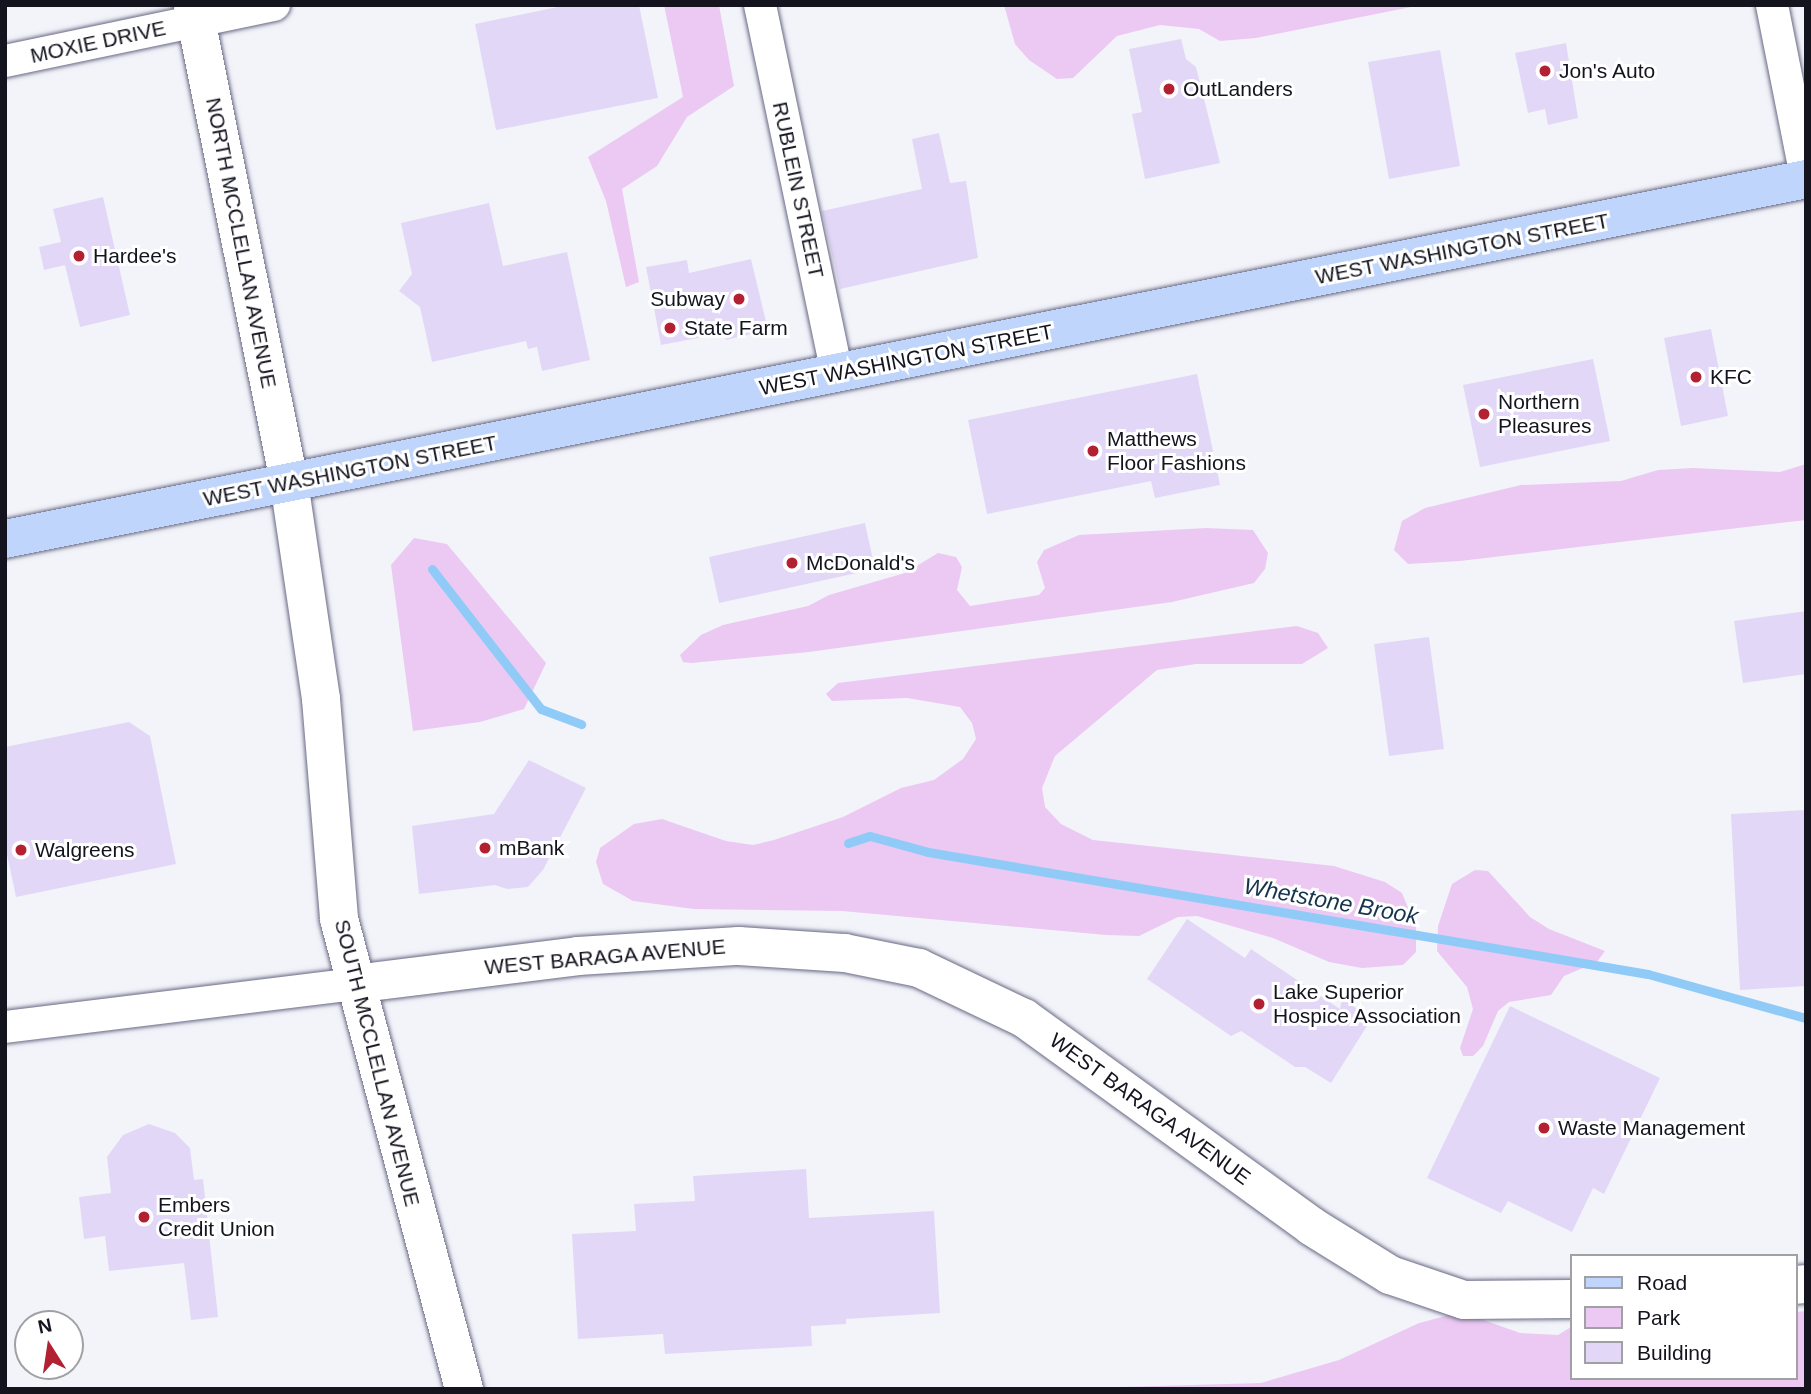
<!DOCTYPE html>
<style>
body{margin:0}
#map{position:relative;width:1811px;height:1394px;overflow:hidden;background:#f3f4fa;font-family:Arial,sans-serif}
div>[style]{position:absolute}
.green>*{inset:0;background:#ecc9f2}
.stream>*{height:9px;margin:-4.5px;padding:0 4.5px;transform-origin:4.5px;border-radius:4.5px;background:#90cbf8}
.building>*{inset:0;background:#e3d7f7}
.roads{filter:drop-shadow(0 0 2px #686984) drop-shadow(0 0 2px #686984)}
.minor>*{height:32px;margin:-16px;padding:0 16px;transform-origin:16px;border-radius:16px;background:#fff}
.tertiary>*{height:38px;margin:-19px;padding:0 19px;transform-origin:19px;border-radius:19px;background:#fff}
.secondary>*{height:38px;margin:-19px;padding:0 19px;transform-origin:19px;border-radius:19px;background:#fff}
.primary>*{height:38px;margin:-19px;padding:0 19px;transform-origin:19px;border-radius:19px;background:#c0d5fc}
.dots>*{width:19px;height:19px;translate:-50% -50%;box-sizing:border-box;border:4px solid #fff;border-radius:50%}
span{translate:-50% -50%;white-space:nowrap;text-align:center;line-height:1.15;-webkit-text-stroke:6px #fff;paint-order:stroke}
.street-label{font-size:21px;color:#13141e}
.poi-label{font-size:21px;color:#13141e}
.left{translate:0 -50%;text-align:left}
.right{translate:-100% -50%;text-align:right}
.water-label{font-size:23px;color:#15354d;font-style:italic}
.frame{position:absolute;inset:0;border:7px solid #13141e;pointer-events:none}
.legend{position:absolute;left:1570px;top:1254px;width:228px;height:126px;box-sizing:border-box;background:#fff;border:2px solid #a1a1a5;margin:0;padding:9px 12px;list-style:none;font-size:21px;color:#13141e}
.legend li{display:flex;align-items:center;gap:14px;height:35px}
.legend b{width:35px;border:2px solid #a1a1a5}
.north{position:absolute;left:14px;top:1310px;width:70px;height:70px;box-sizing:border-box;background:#fff;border:2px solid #a1a1a5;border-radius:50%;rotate:348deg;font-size:19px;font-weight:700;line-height:28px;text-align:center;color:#13141e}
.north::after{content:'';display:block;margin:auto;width:24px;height:32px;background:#b32032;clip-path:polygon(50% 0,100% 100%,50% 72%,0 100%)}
</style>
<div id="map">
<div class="green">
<div style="clip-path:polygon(664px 5px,719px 5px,734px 86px,687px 117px,657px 166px,622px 189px,639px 282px,626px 287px,606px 201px,588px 157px,683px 97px)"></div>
<div style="clip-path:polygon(1004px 5px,1421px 5px,1256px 38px,1220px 41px,1199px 29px,1160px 25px,1117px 36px,1073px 78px,1057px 79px,1029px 60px,1015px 44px)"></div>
<div style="clip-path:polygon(1806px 464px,1806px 520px,1460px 561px,1408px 564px,1394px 550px,1402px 521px,1425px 508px,1521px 485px,1621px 481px,1658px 470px,1693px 468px,1780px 472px)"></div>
<div style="clip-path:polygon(1206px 528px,1253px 530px,1268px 553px,1265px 569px,1254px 583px,1172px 602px,809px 652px,691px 663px,683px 662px,680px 655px,701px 635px,723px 625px,808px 606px,829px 595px,905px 573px,938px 553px,956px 557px,962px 567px,957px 590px,970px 606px,1039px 595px,1045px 588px,1037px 562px,1044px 550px,1079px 535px)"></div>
<div style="clip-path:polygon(414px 538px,447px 544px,546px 663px,524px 709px,480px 722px,413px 731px,391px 565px)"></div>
<div style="clip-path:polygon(1297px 626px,1318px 633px,1328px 648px,1302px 664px,1196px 664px,1157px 670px,1055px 756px,1042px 788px,1045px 807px,1061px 824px,1093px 840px,1334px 866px,1385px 882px,1402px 893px,1416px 927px,1416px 952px,1403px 965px,1362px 968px,1329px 962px,1273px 938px,1197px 916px,1178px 917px,1139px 936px,1106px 935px,842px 911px,694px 909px,633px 901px,603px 884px,596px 862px,600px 848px,634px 824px,662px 819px,726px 841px,753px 845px,774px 840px,843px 817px,901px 788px,934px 780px,963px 759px,976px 739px,972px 723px,960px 707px,907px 698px,832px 701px,826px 694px,838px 683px)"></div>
<div style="clip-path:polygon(1475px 870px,1488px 871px,1530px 917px,1549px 929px,1605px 951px,1597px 962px,1564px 976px,1551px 995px,1509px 1002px,1498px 1011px,1483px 1046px,1473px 1056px,1463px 1056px,1460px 1048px,1473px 1009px,1467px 987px,1437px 951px,1438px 926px,1452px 884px)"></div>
<div style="clip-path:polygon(1806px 1311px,1806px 1389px,1051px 1389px,1261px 1383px,1339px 1360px,1419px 1323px,1461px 1312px,1520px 1333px,1558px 1335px,1571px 1327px,1571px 1378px,1795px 1378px,1795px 1312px)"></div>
</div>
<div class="stream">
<div style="left:432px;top:569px;width:177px;rotate:52.1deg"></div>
<div style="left:541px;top:709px;width:43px;rotate:20.6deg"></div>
<div style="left:848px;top:843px;width:23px;rotate:-18deg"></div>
<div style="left:870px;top:836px;width:60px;rotate:15.4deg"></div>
<div style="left:928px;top:852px;width:730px;rotate:9.62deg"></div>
<div style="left:1648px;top:974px;width:164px;rotate:15.6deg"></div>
</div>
<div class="building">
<div style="clip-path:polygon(567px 5px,639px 5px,658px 98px,496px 130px,475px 24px)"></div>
<div style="clip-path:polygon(1181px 39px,1186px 59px,1196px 67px,1220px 163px,1145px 179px,1132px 114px,1142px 112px,1129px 49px)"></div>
<div style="clip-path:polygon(1566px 43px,1578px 118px,1548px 125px,1545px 109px,1528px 113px,1515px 53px)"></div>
<div style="clip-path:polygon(1440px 50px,1460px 166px,1389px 179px,1368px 62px)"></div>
<div style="clip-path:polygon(939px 133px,950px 183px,966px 181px,978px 258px,840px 289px,822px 211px,922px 189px,912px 139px)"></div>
<div style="clip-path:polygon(103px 197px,130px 315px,80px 327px,65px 265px,44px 270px,39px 247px,61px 242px,53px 209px)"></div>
<div style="clip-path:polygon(489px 203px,503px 266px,567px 252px,590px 360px,542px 371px,537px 347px,528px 349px,526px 341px,432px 362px,420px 307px,399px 291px,412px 274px,401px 223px)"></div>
<div style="clip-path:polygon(751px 259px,768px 330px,726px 340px,724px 333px,661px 345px,646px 267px,687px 260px,689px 273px)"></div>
<div style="clip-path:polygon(1711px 329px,1728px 416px,1681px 426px,1664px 338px)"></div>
<div style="clip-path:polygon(1593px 359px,1610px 441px,1480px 467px,1463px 385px)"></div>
<div style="clip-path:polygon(1197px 374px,1220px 485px,1155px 498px,1151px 481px,987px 514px,968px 420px)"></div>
<div style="clip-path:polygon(865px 523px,875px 569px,719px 603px,709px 557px)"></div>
<div style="clip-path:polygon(1806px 611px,1806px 674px,1743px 683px,1734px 621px)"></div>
<div style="clip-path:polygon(1429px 637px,1444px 749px,1389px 756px,1374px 644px)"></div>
<div style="clip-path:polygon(129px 722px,150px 736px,176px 864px,16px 897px,5px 845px,5px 747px)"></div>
<div style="clip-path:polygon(529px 760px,586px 788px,543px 870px,528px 887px,507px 889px,495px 885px,419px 894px,412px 826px,494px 814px)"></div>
<div style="clip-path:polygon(1806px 810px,1806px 986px,1740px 990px,1731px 814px)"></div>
<div style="clip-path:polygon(1187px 919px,1245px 958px,1251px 949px,1340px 1009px,1342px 999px,1372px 1018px,1331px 1083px,1305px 1067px,1295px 1067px,1241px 1031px,1231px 1036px,1147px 979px)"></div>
<div style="clip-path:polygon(1510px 1006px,1660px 1078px,1604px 1194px,1593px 1188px,1572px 1232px,1508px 1201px,1501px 1213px,1427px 1178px)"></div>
<div style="clip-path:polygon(149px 1124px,175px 1133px,190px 1148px,194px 1180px,203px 1179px,218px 1317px,191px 1320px,184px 1263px,109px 1271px,105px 1236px,84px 1239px,79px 1197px,111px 1193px,107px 1157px,123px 1135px)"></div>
<div style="clip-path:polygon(806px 1169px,809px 1218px,934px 1211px,940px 1313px,846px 1319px,846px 1324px,811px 1326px,812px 1346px,665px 1354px,663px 1334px,578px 1339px,572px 1234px,636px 1231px,634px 1204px,695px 1201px,693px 1176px)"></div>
</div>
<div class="roads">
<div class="minor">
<div style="left:760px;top:5px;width:377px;rotate:78.2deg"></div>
<div style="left:1772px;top:5px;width:175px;rotate:78.8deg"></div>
<div style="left:5px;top:61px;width:275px;rotate:-11.8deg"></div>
<div style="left:5px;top:1027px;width:352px;rotate:-7deg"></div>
</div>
<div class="tertiary">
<div style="left:354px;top:984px;width:226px;rotate:-7.1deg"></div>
<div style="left:578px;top:956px;width:161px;rotate:-3.6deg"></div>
<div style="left:739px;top:946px;width:106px;rotate:3.8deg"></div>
<div style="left:845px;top:953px;width:76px;rotate:11.5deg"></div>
<div style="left:919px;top:968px;width:116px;rotate:25.5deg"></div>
<div style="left:1024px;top:1018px;width:354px;rotate:35.9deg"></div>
<div style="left:1311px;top:1226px;width:93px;rotate:31.8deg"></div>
<div style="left:1390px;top:1275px;width:78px;rotate:18.7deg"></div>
<div style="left:1464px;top:1300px;width:107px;rotate:-0.5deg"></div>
<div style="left:1795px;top:1285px;width:11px;rotate:-5deg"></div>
</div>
<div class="secondary">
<div style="left:193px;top:5px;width:487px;rotate:78.6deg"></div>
<div style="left:289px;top:482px;width:219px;rotate:81.6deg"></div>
<div style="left:321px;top:699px;width:221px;rotate:85.3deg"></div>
<div style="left:339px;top:919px;width:486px;rotate:75.1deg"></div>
</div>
<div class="primary">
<div style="left:5px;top:539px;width:1837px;rotate:-11.3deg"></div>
</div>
</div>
<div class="dots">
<div style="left:1545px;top:71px;background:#b32032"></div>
<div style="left:1169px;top:89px;background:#b32032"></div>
<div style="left:79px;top:256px;background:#b32032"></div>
<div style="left:739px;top:299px;background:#b32032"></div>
<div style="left:670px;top:328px;background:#b32032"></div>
<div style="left:1696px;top:377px;background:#b32032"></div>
<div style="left:1484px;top:414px;background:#b32032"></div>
<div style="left:1093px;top:451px;background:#b32032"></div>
<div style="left:792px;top:563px;background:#b32032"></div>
<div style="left:485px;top:848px;background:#b32032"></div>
<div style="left:21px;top:850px;background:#b32032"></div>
<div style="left:1259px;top:1004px;background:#b32032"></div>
<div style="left:1544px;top:1128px;background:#b32032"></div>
<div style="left:144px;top:1217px;background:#b32032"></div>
</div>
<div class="street-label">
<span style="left:98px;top:42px;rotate:-12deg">MOXIE DRIVE</span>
<span style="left:798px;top:190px;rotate:78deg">RUBLEIN STREET</span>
<span style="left:241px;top:243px;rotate:79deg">NORTH MCCLELLAN AVENUE</span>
<span style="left:1462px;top:249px;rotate:-11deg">WEST WASHINGTON STREET</span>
<span style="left:906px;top:360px;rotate:-11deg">WEST WASHINGTON STREET</span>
<span style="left:350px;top:471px;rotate:-11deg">WEST WASHINGTON STREET</span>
<span style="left:605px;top:957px;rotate:-5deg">WEST BARAGA AVENUE</span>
<span style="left:377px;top:1063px;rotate:76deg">SOUTH MCCLELLAN AVENUE</span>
<span style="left:1150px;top:1109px;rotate:36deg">WEST BARAGA AVENUE</span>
</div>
<div class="poi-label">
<span class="left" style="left:1559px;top:71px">Jon's Auto</span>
<span class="left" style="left:1183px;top:89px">OutLanders</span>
<span class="left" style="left:93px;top:256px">Hardee's</span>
<span class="right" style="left:725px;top:299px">Subway</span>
<span class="left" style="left:684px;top:328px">State Farm</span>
<span class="left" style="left:1710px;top:377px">KFC</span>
<span class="left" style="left:1498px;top:414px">Northern<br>Pleasures</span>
<span class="left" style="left:1107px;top:451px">Matthews<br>Floor Fashions</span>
<span class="left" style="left:806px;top:563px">McDonald's</span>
<span class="left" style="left:499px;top:848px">mBank</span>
<span class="left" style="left:35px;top:850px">Walgreens</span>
<span class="left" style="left:1273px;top:1004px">Lake Superior<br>Hospice Association</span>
<span class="left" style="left:1558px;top:1128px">Waste Management</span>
<span class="left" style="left:158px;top:1217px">Embers<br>Credit Union</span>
</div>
<div class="water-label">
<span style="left:1331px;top:901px;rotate:10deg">Whetstone Brook</span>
</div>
<div class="frame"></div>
<ul class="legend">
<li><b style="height:9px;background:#c0d5fc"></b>Road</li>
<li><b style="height:19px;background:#ecc9f2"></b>Park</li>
<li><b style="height:19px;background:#e3d7f7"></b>Building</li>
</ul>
<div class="north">N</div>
</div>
